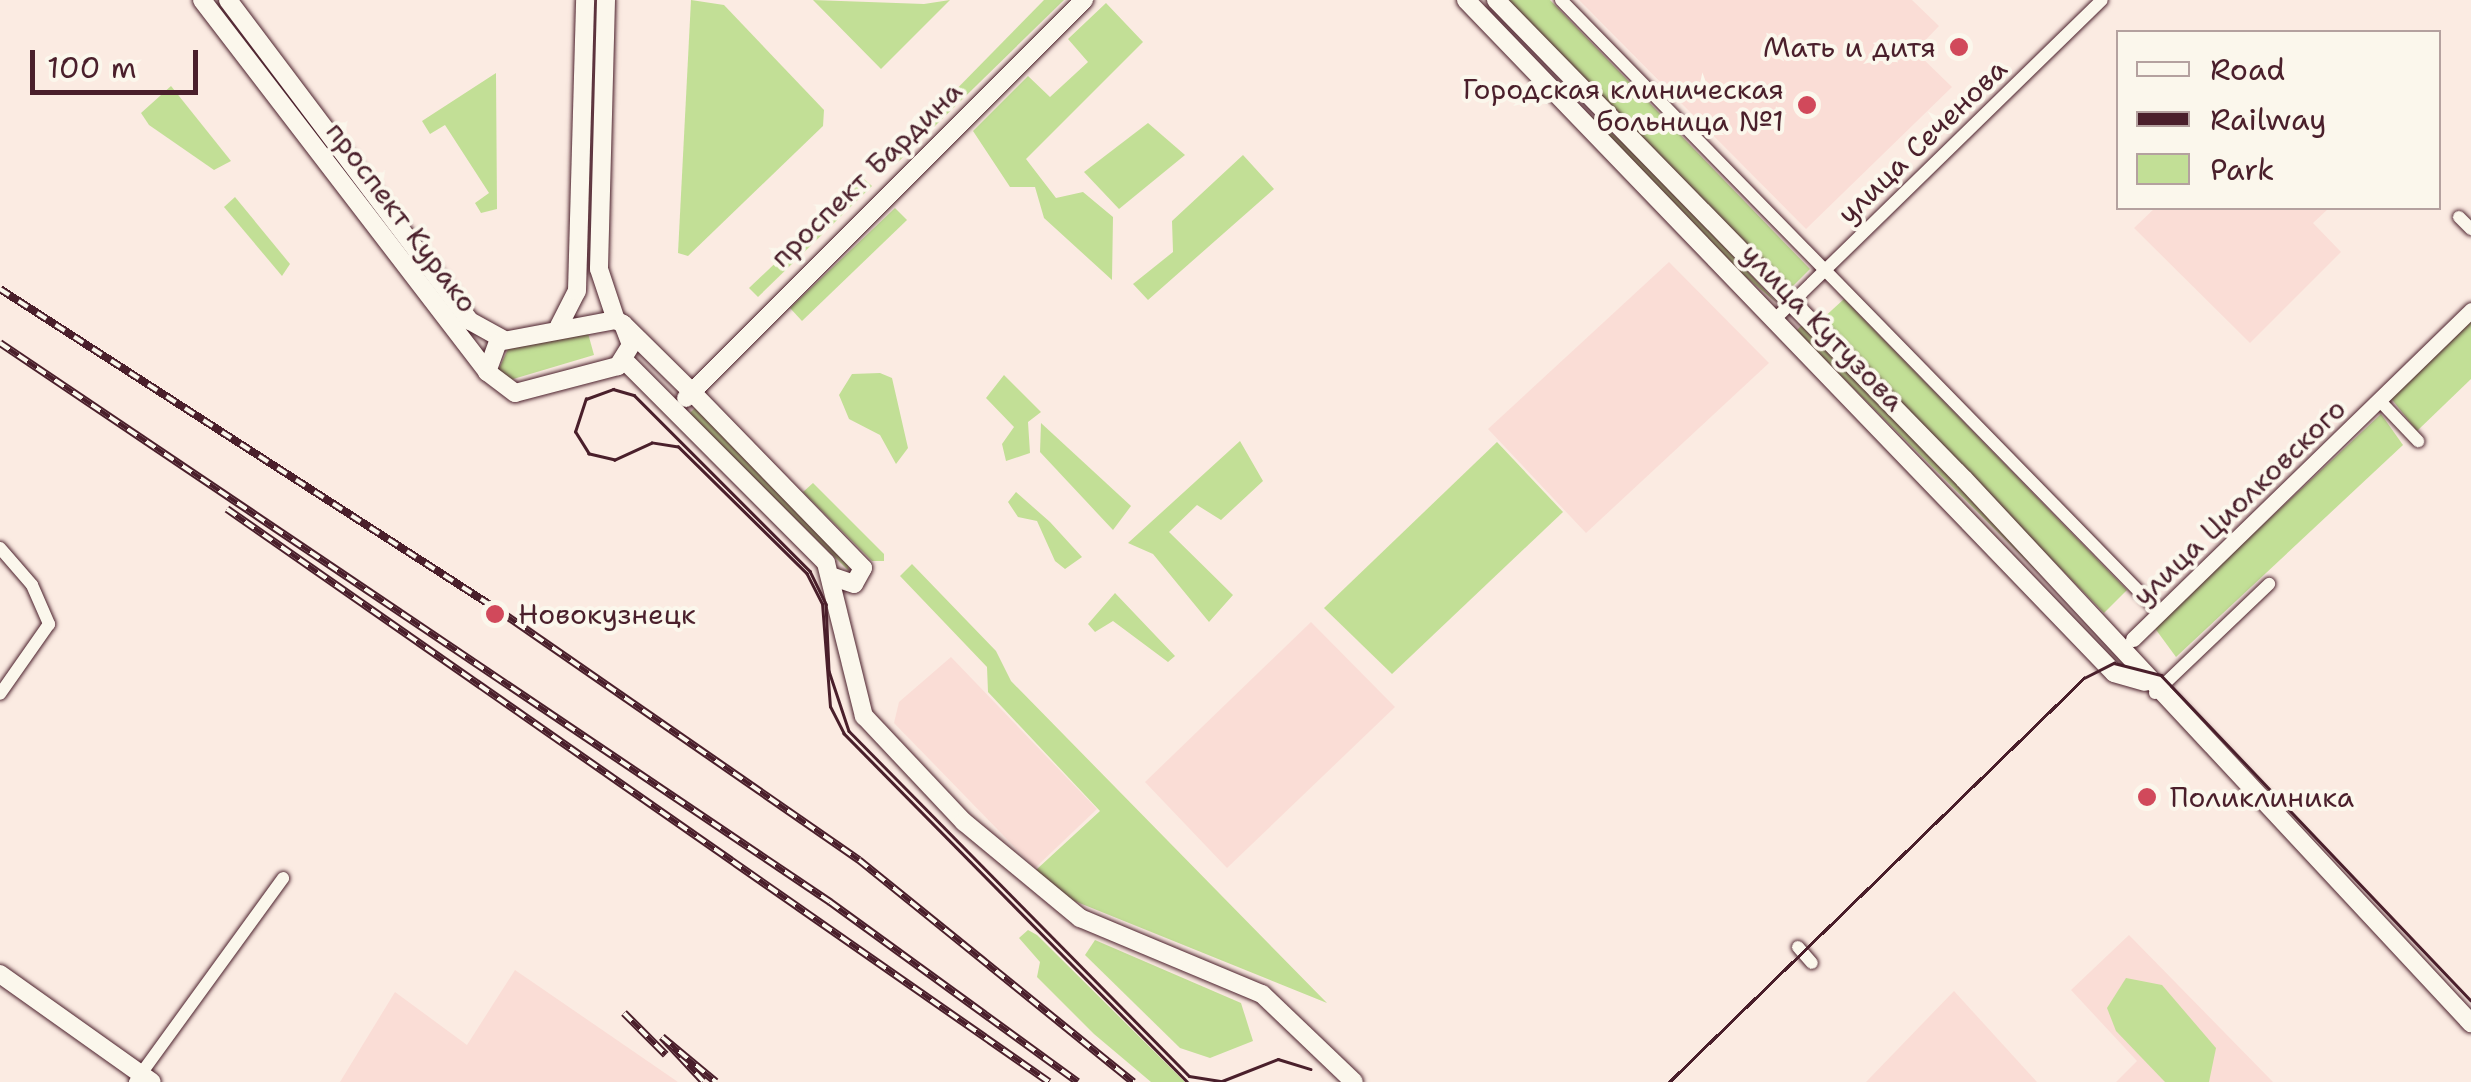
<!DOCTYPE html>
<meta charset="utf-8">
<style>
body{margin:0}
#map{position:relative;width:2471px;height:1082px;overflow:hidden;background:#fbebe2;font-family:"Shantell Sans",sans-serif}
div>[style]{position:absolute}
.built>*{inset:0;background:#faddd6}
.green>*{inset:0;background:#c2df96}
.roads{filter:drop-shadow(0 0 2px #4a1f2b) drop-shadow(0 0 2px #4a1f2b)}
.minor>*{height:12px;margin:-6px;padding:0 6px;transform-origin:6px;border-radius:6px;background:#fbf7ec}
.tertiary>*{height:15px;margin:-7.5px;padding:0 7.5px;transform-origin:7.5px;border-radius:7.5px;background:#fbf7ec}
.secondary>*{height:18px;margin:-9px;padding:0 9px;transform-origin:9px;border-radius:9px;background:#fbf7ec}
.tram>*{height:2.5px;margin:-1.25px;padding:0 1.25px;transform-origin:1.25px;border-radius:1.25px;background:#4a1f2b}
.rail>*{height:8px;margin-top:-4px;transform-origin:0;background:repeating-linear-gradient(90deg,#fbf7ec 0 11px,#4a1f2b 0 22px);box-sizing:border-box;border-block:2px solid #4a1f2b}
.dots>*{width:28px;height:28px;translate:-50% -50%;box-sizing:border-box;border:5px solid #fbf7ec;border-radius:50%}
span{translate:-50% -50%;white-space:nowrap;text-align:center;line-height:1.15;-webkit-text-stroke:8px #fbf7ec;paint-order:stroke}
.poi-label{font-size:28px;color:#4a1f2b}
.right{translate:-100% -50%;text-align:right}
.left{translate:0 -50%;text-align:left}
.street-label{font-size:28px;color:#4a1f2b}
.legend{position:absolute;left:2116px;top:30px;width:325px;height:180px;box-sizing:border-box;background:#fbf7ec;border:2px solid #b4a19f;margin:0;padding:12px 18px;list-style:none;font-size:30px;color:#4a1f2b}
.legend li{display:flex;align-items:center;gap:20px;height:50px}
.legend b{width:50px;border:2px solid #b4a19f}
.scale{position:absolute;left:30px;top:50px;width:168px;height:45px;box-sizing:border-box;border:5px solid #4a1f2b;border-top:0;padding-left:12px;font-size:30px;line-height:35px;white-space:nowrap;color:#4a1f2b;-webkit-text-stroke:8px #fbf7ec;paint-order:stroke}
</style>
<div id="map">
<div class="built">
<div style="clip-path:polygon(1579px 0,1912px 0,1939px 26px,1915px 51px,1952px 87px,1806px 229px)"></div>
<div style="clip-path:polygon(2155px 208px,2329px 208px,2313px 223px,2341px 252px,2250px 343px,2134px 228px)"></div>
<div style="clip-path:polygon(1669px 262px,1769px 363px,1586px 533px,1488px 429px)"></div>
<div style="clip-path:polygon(1311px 622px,1395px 707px,1227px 868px,1145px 782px)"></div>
<div style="clip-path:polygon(951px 657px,1097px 809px,1035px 868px,894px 723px,899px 702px)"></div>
<div style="clip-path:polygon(2129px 935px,2273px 1082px,2116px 1082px,2137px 1061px,2071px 990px)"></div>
<div style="clip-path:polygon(515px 970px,678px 1082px,340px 1082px,395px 992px,467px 1045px)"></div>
<div style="clip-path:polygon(1954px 991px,2037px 1082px,1866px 1082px)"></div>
</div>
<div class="green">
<div style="clip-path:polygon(691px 0,724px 5px,824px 110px,823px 126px,688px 256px,678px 253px)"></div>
<div style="clip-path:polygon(813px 0,924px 4px,950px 0,881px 69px)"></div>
<div style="clip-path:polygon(1044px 0,1064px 0,898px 162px,885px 162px)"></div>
<div style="clip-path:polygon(1507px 0,1550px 0,1810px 269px,1789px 290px)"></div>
<div style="clip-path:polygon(1106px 3px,1143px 42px,1026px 159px,1056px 198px,1083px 192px,1113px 217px,1112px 280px,1044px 218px,1035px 187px,1010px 187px,973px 131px,1028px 76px,1050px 97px,1088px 62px,1068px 39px)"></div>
<div style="clip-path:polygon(496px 73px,497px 209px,481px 213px,475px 203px,489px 193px,445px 125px,430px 134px,422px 121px)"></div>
<div style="clip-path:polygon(171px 86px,231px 161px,214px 170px,149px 125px,141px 113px)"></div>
<div style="clip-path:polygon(1585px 111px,1643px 159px,1777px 303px,1722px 257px)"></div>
<div style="clip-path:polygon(1148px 123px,1185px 155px,1119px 209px,1084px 172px)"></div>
<div style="clip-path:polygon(1243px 155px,1274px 189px,1148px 300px,1133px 284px,1173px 252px,1172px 221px)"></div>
<div style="clip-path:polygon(864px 179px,872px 186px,758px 297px,749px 288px)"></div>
<div style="clip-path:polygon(235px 197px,290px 264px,282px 276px,224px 207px)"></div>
<div style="clip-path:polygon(895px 208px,907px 220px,802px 321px,790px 308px)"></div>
<div style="clip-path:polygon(1844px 299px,2127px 590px,2104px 613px,1820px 321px)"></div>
<div style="clip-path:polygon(2471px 319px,2471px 379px,2417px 431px,2390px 397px)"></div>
<div style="clip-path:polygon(1803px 324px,2091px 623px,2093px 627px,1796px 331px)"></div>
<div style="clip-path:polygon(586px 326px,594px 355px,510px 380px,497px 373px,509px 347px)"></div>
<div style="clip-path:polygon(880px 373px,892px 378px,908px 448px,896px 464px,880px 435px,849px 419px,839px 395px,852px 374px)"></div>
<div style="clip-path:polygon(1004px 375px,1041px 412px,1028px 422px,1030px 453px,1006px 461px,1002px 444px,1014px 427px,986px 398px)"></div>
<div style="clip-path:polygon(696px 407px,848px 565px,849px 571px,689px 414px)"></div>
<div style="clip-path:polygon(2381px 414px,2403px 445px,2176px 657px,2154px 627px)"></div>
<div style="clip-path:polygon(1041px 423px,1131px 506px,1113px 530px,1040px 452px)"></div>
<div style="clip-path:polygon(1240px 441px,1263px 481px,1221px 520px,1197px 505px,1169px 532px,1233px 595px,1209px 622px,1153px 554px,1128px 543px)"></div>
<div style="clip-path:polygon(1497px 442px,1563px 512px,1392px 674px,1324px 608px)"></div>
<div style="clip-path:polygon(813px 483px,884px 554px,884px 561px,872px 561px,803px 492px)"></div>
<div style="clip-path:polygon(1016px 492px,1050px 522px,1082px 557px,1065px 569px,1055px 561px,1037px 521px,1018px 517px,1008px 502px)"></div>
<div style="clip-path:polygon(912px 564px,996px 651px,1011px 681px,1327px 1003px,1072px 900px,1036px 870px,1100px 811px,988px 692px,987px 667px,900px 576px)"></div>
<div style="clip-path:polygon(1115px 593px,1175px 656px,1168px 662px,1113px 621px,1095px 632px,1088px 624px)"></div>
<div style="clip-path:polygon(1028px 930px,1037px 935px,1185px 1082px,1151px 1082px,1094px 1034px,1037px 977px,1040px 962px,1019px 938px)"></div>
<div style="clip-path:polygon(1095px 940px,1241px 1003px,1253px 1041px,1210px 1058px,1180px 1048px,1085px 955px)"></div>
<div style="clip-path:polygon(2126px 978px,2162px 985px,2216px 1048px,2209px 1082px,2165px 1082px,2116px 1031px,2107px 1008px)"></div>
</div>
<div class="roads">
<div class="minor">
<div style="left:1561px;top:0;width:857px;rotate:45.66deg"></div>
<div style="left:2459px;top:217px;width:17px;rotate:45deg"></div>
<div style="left:1776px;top:318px;width:455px;rotate:-44.3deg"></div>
<div style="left:2379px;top:400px;width:57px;rotate:46.4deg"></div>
<div style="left:0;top:548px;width:49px;rotate:49.1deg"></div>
<div style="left:32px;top:585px;width:43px;rotate:66.4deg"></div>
<div style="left:49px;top:624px;width:85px;rotate:125deg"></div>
<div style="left:2155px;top:693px;width:158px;rotate:-43.7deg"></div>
<div style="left:1798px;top:947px;width:21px;rotate:49deg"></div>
<div style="left:135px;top:1082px;width:252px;rotate:-54deg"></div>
</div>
<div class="tertiary">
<div style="left:2133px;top:639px;width:472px;rotate:-44.2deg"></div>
</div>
<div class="secondary">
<div style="left:202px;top:0;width:469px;rotate:52.5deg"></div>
<div style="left:228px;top:0;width:402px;rotate:53deg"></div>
<div style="left:470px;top:321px;width:39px;rotate:29deg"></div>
<div style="left:606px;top:0;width:269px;rotate:91.5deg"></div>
<div style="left:599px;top:269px;width:54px;rotate:71.6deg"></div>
<div style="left:1466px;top:0;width:934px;rotate:46.08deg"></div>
<div style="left:2114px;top:673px;width:32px;rotate:16deg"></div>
<div style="left:1496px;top:0;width:670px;rotate:45.67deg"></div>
<div style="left:1964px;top:479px;width:744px;rotate:47.02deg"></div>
<div style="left:623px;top:324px;width:22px;rotate:69deg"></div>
<div style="left:631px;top:345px;width:25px;rotate:122deg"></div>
<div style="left:618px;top:366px;width:106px;rotate:165.3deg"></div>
<div style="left:515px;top:393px;width:35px;rotate:-143deg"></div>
<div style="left:487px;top:372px;width:32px;rotate:-70deg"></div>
<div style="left:498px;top:342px;width:120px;rotate:-10.6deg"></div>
<div style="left:616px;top:320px;width:8px;rotate:30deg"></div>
<div style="left:623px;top:324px;width:91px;rotate:44.6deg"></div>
<div style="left:688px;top:388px;width:251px;rotate:45.8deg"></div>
<div style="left:863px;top:568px;width:18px;rotate:119deg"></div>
<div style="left:854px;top:584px;width:21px;rotate:-161deg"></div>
<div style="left:559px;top:326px;width:39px;rotate:-63deg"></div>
<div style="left:577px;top:291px;width:291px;rotate:-88.4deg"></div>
<div style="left:625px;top:361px;width:285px;rotate:45.1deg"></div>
<div style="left:826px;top:563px;width:158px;rotate:76.1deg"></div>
<div style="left:864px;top:716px;width:146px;rotate:46.7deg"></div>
<div style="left:964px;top:822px;width:151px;rotate:39.6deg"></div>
<div style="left:1080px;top:918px;width:197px;rotate:22.7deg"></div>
<div style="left:1262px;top:994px;width:127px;rotate:43.7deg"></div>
<div style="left:686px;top:398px;width:563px;rotate:-45deg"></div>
<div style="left:0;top:974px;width:186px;rotate:35.4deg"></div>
</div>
</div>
<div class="tram">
<div style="left:1187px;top:1082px;width:489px;rotate:-134.6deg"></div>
<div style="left:844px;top:734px;width:30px;rotate:-117deg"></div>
<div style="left:830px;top:707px;width:103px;rotate:-94.4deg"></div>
<div style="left:822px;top:604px;width:34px;rotate:-117deg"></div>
<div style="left:807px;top:574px;width:181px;rotate:-135.4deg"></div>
<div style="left:678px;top:447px;width:26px;rotate:-171deg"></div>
<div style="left:652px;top:443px;width:41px;rotate:155.3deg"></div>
<div style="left:615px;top:460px;width:27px;rotate:-167deg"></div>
<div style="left:589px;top:454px;width:26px;rotate:-122deg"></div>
<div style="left:575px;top:432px;width:35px;rotate:-72deg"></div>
<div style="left:586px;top:399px;width:29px;rotate:-20deg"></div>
<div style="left:613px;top:389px;width:22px;rotate:16deg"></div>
<div style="left:634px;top:395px;width:249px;rotate:45deg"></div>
<div style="left:810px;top:571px;width:37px;rotate:64deg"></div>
<div style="left:826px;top:604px;width:67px;rotate:87.4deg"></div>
<div style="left:829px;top:671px;width:63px;rotate:71.6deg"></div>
<div style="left:849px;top:731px;width:484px;rotate:45.4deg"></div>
<div style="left:1189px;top:1076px;width:33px;rotate:9deg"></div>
<div style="left:1222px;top:1081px;width:60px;rotate:-21.4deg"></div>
<div style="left:1278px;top:1059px;width:34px;rotate:17deg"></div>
<div style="left:1669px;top:1082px;width:579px;rotate:-44.23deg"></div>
<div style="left:2084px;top:678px;width:34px;rotate:-27deg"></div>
<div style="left:2114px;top:663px;width:49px;rotate:14.3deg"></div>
<div style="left:2161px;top:675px;width:449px;rotate:46.4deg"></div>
</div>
<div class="rail">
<div style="left:0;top:289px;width:592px;rotate:32.8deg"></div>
<div style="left:498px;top:610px;width:439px;rotate:34.7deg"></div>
<div style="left:859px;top:860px;width:353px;rotate:39deg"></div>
<div style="left:0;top:343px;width:1001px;rotate:33.96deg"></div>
<div style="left:830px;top:902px;width:306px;rotate:36deg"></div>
<div style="left:227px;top:509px;width:1002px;rotate:34.88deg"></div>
<div style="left:624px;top:1013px;width:59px;rotate:45deg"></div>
<div style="left:703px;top:1081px;width:60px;rotate:-133deg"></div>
<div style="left:662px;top:1037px;width:70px;rotate:39.8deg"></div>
</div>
<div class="dots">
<div style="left:1959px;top:47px;background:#d1495b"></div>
<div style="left:1807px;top:105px;background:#d1495b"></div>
<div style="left:495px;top:614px;background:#d1495b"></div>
<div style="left:2147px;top:797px;background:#d1495b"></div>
</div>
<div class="poi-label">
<span class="right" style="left:1936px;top:47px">Мать и дитя</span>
<span class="right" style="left:1784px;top:105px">Городская клиническая<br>больница №1</span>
<span class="left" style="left:518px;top:614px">Новокузнецк</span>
<span class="left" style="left:2170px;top:797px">Поликлиника</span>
</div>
<div class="street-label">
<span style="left:1922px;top:141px;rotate:-44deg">улица Сеченова</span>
<span style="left:866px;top:174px;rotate:-44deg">проспект Бардина</span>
<span style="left:402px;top:217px;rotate:53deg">проспект Курако</span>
<span style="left:1823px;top:327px;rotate:46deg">улица Кутузова</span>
<span style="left:2239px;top:502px;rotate:-44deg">улица Циолковского</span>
</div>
<ul class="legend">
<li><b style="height:12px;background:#fbf7ec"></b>Road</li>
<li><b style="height:12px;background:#4a1f2b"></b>Railway</li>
<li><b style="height:28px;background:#c2df96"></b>Park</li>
</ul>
<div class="scale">100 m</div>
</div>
